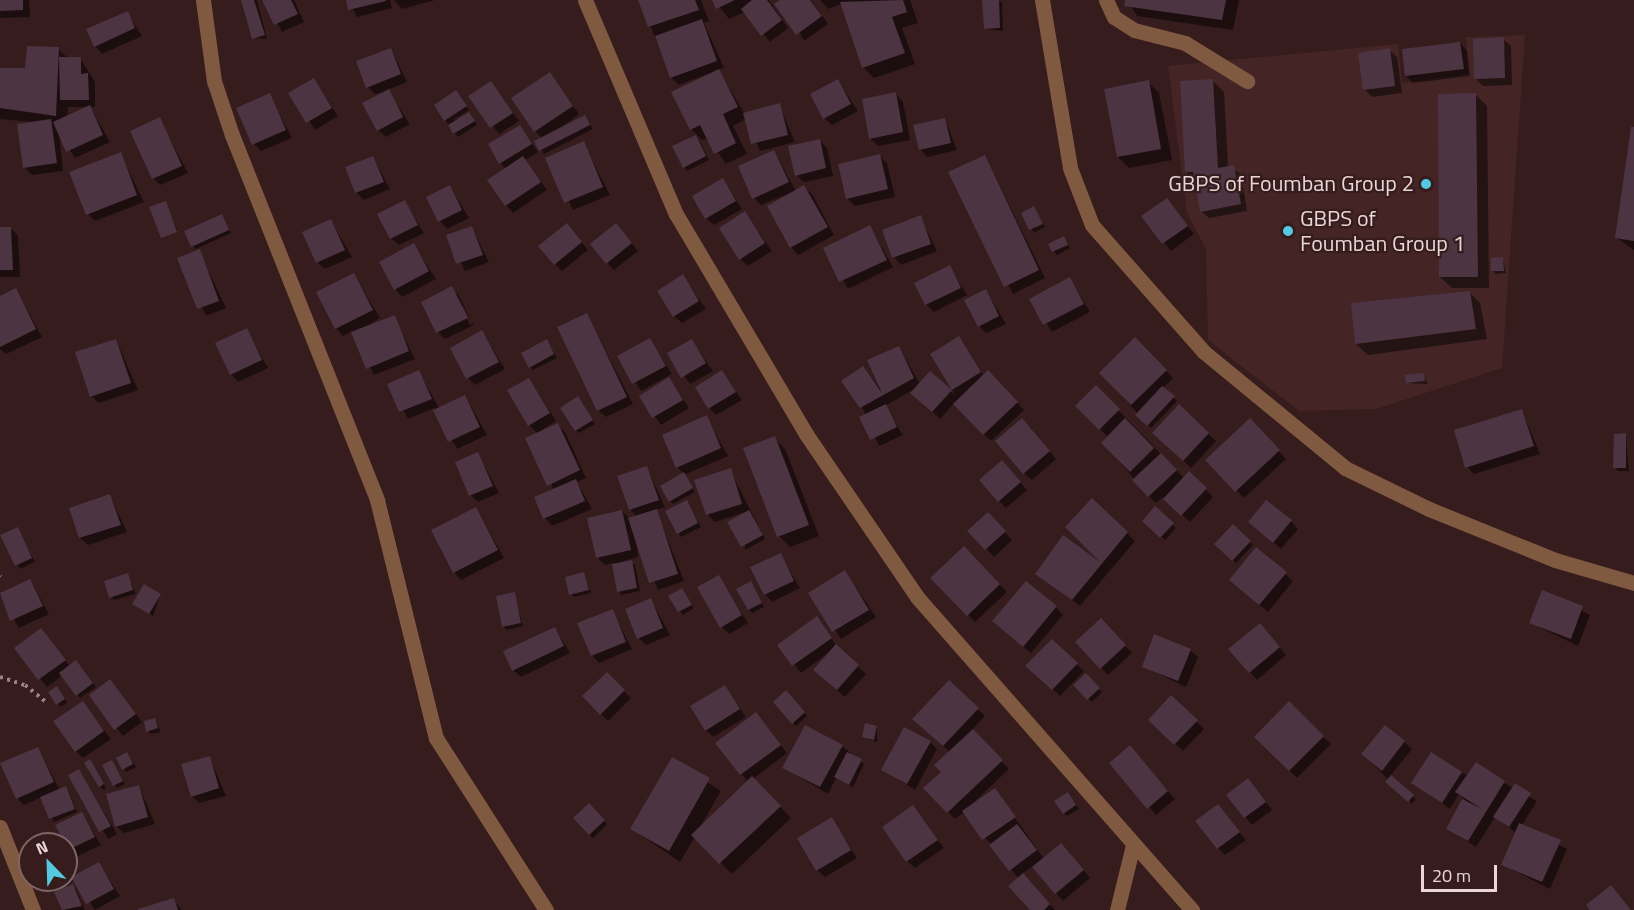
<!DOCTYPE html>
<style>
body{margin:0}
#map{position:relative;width:1634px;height:910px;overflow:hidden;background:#361c1d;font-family:"Titillium Web",sans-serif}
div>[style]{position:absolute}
.built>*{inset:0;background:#442425}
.shadow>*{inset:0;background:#0007}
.building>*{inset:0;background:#4d3442}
.path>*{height:4px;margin-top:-2px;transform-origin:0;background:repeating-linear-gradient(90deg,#988282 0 3px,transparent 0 7.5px)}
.minor>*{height:15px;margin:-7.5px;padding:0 7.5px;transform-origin:7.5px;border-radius:7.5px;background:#805941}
.dots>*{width:16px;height:16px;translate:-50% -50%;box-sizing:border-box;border:3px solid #361c1d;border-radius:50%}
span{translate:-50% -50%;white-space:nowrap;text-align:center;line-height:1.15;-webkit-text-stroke:4.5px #361c1d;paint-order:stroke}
.poi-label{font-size:22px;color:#e9d6d5}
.right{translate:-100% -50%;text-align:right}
.left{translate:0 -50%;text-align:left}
.north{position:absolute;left:18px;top:832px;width:60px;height:60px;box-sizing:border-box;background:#361c1d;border:2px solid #7e6667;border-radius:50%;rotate:337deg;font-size:16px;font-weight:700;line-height:24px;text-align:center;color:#e9d6d5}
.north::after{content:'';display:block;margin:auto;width:21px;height:27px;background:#56c9e1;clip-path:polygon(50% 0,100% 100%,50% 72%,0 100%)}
.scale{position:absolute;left:1421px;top:865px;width:76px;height:27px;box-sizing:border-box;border:3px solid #e9d6d5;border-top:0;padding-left:8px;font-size:18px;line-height:21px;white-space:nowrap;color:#e9d6d5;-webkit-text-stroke:4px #361c1d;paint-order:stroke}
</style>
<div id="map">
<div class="built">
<div style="clip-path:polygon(1525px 35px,1502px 368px,1376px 409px,1299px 411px,1208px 340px,1206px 249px,1187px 213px,1168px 66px,1398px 44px,1402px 83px,1468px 74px,1466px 37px)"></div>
</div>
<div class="shadow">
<div style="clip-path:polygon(0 0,29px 0,30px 17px,0 18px)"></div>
<div style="clip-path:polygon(242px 0,257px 0,267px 39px,254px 38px)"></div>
<div style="clip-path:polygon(265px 0,294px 0,304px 22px,282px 32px)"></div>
<div style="clip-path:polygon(347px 0,390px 0,392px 8px,357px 17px)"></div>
<div style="clip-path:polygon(394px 0,435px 0,402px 9px)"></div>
<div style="clip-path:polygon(640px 0,701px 0,709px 21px,704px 23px,724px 68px,718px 70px,745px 114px,779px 105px,795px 142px,760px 151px,746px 119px,733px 126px,747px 154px,726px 164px,708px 138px,702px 140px,691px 129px,708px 74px,679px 85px,671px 77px)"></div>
<div style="clip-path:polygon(714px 0,769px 0,788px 28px,770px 42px,745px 12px,729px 19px)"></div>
<div style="clip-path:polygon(783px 0,811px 0,828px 24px,804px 41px)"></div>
<div style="clip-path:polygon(910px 0,918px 23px,902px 28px,915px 64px,874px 78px,863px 67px,842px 4px,828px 9px,820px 0)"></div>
<div style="clip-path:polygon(984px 0,1002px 2px,1003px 31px,985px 29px)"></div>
<div style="clip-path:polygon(1127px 0,1239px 0,1233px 30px,1137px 16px)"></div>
<div style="clip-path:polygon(127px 13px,142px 36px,102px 54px,95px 46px)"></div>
<div style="clip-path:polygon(1503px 39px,1511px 46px,1512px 85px,1483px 86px,1476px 79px)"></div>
<div style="clip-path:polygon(1460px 43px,1467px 51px,1470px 76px,1413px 83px,1406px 76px)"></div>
<div style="clip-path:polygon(58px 49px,68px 58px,80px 58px,95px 82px,95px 107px,68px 107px,67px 117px,90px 107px,110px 142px,75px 158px,59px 133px,63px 171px,32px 175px,24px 167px,32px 122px,0 119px,0 69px,27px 70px)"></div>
<div style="clip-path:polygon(391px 49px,407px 82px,387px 90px,410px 124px,386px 137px,378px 130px,386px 92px,375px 94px,368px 87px)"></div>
<div style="clip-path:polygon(1389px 50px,1397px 57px,1402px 93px,1372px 97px,1364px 89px)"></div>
<div style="clip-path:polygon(550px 74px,579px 114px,558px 130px,585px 117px,593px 129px,544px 154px,536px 141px,542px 138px,535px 131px)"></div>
<div style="clip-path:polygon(314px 79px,338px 116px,315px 130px,291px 93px)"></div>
<div style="clip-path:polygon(838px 81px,858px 111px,832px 125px,824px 118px)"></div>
<div style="clip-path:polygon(1213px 81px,1224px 92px,1228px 167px,1241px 174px,1247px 211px,1209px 218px,1201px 211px,1196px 182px,1186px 172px)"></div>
<div style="clip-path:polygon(1148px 82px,1159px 93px,1172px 160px,1129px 168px,1118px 157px)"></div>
<div style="clip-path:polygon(490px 83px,519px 121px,499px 134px,470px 96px)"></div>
<div style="clip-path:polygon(896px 94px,903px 102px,910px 140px,878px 146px,870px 138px)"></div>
<div style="clip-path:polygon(269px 95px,292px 138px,261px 151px,254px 144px)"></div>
<div style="clip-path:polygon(459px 95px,469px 110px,453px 120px,472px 117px,477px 125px,458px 137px,445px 120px)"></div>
<div style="clip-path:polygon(1476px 95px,1487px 106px,1489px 288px,1452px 288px,1440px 277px)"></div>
<div style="clip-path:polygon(159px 119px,188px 173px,160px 185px,153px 178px)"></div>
<div style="clip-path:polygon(945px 119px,957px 150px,927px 157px,920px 149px)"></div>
<div style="clip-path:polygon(520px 127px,538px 152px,525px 160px,547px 190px,513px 213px,506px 205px,506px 169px,500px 163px)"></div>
<div style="clip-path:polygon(1634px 129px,1634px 250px,1617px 238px)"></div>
<div style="clip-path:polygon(697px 136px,709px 160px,687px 171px,674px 147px)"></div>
<div style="clip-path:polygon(819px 140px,827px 148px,833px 176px,804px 182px,796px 175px)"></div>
<div style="clip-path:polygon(583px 143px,610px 195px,573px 210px,547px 158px)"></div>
<div style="clip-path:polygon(774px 151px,796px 191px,804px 187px,812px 194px,834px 235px,798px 255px,791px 247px,785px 195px,761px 205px,754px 198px)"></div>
<div style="clip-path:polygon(120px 154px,144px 202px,95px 221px,88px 214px)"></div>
<div style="clip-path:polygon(880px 156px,887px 163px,895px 197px,855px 206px,848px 199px)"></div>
<div style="clip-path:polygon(985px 156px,1045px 278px,1013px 294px,950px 173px)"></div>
<div style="clip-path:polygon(373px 158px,390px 189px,364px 200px,356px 192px)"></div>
<div style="clip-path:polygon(723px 180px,742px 209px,714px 225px,706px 218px)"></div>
<div style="clip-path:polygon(450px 187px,469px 218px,447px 229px,440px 221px)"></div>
<div style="clip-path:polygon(1167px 200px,1194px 234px,1171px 251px,1144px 217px)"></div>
<div style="clip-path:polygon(405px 202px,424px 233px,399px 245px,391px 238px)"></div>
<div style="clip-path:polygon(165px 203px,177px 230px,162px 236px)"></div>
<div style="clip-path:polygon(1034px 208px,1045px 227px,1034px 233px,1023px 214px)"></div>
<div style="clip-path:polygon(745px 213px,772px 251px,748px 266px,740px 259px)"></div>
<div style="clip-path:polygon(221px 216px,231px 233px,196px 249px,193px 246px)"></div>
<div style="clip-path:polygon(920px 217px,937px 251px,901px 265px,894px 257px)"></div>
<div style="clip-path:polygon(331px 221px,352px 257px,325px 269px,317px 262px)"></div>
<div style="clip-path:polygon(870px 227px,893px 267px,848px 289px,825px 249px)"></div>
<div style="clip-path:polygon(11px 228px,18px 236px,20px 277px,0 277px,0 229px)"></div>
<div style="clip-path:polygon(472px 228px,489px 262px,465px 271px,448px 236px)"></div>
<div style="clip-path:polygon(574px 232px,588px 250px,562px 271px,555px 264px)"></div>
<div style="clip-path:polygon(623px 232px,638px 251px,614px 270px,607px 263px)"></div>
<div style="clip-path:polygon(1063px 238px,1070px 248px,1057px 255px,1054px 251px)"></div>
<div style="clip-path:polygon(413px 244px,436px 279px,402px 297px,395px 289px)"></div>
<div style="clip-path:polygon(199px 251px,226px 308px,206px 316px,179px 259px)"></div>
<div style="clip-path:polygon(1503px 259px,1506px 273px,1496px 274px,1492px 270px)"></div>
<div style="clip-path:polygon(949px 267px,967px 295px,934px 312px,926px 304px)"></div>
<div style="clip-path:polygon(354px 275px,380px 318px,363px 328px,394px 317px,415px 359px,374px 375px,352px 331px,343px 336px,336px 328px)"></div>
<div style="clip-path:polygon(683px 276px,706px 309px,682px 323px,674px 316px)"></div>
<div style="clip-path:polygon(1070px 279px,1090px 312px,1052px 332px,1031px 299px)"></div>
<div style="clip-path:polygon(evenodd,452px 288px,474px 325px,445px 339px,438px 332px,452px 288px,455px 294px,458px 294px,473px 324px,470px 325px,455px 294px)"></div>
<div style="clip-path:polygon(16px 290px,42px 337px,6px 354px,0 349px,0 297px)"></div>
<div style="clip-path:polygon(986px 291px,1006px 324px,986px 333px,979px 326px)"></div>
<div style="clip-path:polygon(1469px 292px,1480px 303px,1487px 339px,1368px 355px,1356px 344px)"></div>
<div style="clip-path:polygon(587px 315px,633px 404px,606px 417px,598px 410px)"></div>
<div style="clip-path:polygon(246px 330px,268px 368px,238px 382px,231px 374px)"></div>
<div style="clip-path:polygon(482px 332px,505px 369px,475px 385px,468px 378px)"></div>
<div style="clip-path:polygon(958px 338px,984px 376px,988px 372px,1024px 410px,991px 441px,954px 403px,940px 419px,911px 391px,885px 406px,903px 435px,879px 446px,862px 407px,863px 368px,881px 389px,899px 347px,920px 384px,930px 373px,956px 396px,932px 354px)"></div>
<div style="clip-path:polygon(116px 340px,138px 390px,99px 403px,91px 396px)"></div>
<div style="clip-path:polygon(650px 340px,672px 374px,641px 391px,619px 357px)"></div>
<div style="clip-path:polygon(1135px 340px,1173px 378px,1163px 388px,1177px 401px,1151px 428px,1101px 373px)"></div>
<div style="clip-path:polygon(546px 341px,557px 358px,533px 370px,530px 367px)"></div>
<div style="clip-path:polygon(692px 341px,713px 371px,690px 384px,669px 354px)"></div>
<div style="clip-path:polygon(419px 372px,439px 408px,465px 396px,487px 435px,457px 449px,434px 408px,408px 419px,389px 384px)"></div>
<div style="clip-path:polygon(722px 372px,742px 400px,716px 415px,709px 408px)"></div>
<div style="clip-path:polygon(1423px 374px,1428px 384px,1408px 383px)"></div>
<div style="clip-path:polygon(529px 379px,556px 421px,540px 431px,558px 425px,565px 432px,586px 478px,577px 482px,592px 509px,552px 526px,545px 518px,553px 490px,538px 434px,529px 425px)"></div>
<div style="clip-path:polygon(669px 379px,689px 408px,661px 425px,641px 397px)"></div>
<div style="clip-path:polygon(1096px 387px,1184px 478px,1189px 473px,1213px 497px,1190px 522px,1163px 497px,1156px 503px,1149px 496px,1103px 443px,1108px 437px,1077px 406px)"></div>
<div style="clip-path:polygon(581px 401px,595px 424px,579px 433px,576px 430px)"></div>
<div style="clip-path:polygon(1179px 407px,1216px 441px,1191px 468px,1162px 440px)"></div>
<div style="clip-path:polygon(1522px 411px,1540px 454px,1474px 474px,1467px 467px)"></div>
<div style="clip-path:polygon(706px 417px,728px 456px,684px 475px,695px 492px,673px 504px,670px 501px,684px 474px,677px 467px)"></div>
<div style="clip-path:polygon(1250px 420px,1286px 459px,1244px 498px,1207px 460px)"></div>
<div style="clip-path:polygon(1030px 427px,1056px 459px,1032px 480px,1024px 473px)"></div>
<div style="clip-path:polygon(1626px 435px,1629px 471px,1618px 471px,1615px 467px)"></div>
<div style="clip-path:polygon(774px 438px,785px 449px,819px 536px,790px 547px,779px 536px)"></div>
<div style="clip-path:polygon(478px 454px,499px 493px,478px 502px,470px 495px)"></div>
<div style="clip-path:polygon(647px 468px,665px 507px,656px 510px,684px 581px,658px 590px,636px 537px,638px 557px,623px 561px,635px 565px,640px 591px,621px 595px,613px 563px,605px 565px,598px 558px,589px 519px,622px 511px,630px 519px,637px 517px,630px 509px)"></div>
<div style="clip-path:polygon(730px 470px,765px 539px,745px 550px,745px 512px,715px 522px,707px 514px)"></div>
<div style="clip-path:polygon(1009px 470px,1027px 490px,1006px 508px,999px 501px)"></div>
<div style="clip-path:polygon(110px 496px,127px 532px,88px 545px,80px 538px)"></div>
<div style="clip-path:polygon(1093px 500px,1135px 541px,1080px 606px,1037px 573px,1100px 562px)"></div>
<div style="clip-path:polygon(686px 501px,701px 527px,681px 537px,667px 512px)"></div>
<div style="clip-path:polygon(1155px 508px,1176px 528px,1165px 540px,1144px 521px)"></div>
<div style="clip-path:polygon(476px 509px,504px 558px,461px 580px,454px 572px)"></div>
<div style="clip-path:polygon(988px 514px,1012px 540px,994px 557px,970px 531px)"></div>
<div style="clip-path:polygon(1291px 521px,1298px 529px,1281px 549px,1250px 522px)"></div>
<div style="clip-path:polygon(1233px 526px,1253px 545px,1236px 563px,1216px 544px)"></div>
<div style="clip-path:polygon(17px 529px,35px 562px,20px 569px,2px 536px)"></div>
<div style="clip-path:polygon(964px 548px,1007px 592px,975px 622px,932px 578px)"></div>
<div style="clip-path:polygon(1256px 549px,1293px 581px,1268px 612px,1231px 580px)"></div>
<div style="clip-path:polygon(780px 555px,800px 588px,772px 602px,765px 594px)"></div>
<div style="clip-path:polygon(845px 572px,876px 617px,841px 639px,810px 593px)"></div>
<div style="clip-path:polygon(127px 574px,136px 594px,114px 600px,111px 597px)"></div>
<div style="clip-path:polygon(584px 574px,591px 593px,574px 597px,571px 594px)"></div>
<div style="clip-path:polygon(718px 576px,748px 623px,729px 634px,722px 627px)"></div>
<div style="clip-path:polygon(30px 580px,49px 614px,19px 628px,0 594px)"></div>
<div style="clip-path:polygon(751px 583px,764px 607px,752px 613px,749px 609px)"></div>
<div style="clip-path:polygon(682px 590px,694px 608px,683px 615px,670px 596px)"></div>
<div style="clip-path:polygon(1543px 592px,1590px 615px,1578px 646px,1531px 623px)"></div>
<div style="clip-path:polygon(514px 594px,523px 626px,507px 630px,503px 626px)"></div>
<div style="clip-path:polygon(160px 595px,153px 616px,134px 604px)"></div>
<div style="clip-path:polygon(651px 600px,670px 635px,646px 645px,639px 638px)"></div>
<div style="clip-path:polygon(1056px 607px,1063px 615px,1031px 653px,1001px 628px)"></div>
<div style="clip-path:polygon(612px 611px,632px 649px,599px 663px,592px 655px)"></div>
<div style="clip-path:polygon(817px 618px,837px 647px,866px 674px,845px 697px,822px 677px,827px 654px,801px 673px,779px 645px)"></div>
<div style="clip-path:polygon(1108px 627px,1132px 653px,1108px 675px,1077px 643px)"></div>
<div style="clip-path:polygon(555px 628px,570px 653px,521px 677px,513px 670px)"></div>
<div style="clip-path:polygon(41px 630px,70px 667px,80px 665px,96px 687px,80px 698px,62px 676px,47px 687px,16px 648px)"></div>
<div style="clip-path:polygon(1267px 632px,1286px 655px,1257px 680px,1250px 672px)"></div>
<div style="clip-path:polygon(1052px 641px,1084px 671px,1060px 696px,1035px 673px)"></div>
<div style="clip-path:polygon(1190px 650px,1198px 657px,1186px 687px,1143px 666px)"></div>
<div style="clip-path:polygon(607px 674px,631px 698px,608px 721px,584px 696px)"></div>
<div style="clip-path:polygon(1086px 675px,1102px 692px,1092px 702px,1075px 685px)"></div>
<div style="clip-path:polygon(110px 681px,142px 722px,123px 736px,91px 695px)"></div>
<div style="clip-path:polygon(949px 682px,985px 716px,972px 730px,1009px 769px,972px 804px,995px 790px,1044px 859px,1068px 852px,1090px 878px,1063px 901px,1033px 866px,1022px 874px,1055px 910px,1032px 910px,1019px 879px,964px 812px,955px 819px,925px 789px,943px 772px,950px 752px,922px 726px)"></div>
<div style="clip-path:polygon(725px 687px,746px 717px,713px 737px,706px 730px)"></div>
<div style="clip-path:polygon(60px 691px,67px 703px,61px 707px,58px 704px)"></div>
<div style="clip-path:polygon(786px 693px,807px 716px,796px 726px,775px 702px)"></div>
<div style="clip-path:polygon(1171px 697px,1204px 729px,1183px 751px,1150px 720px)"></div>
<div style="clip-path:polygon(83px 703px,111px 739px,83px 758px,76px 751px)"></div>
<div style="clip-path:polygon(1289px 703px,1331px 744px,1297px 778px,1256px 737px)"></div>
<div style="clip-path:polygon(155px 720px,161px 732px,151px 734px,148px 731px)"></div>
<div style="clip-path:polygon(763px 722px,787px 753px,753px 779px,791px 818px,732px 874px,695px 837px,680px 862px,632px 829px,672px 759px,721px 791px,700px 827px,748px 782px,717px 744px)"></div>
<div style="clip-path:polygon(877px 727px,877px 742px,864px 737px)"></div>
<div style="clip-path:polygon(930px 742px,937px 749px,915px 790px,883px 769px)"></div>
<div style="clip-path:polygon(1404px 742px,1412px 749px,1390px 776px,1416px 799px,1412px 804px,1371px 762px)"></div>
<div style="clip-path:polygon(842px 746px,864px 764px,853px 787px,836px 778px,828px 794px,784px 768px)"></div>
<div style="clip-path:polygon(38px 749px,60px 790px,69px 792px,77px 812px,54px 822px,42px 797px,24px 805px,17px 798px)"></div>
<div style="clip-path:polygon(127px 754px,136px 767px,127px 772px,123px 769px)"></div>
<div style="clip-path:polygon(1137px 755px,1175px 799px,1156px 815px,1111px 763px)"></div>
<div style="clip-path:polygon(210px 758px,226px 796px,199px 803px,192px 796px)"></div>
<div style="clip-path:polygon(112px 762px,125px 784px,117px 788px,114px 785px)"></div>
<div style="clip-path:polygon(93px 765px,106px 788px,103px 790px,100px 786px)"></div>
<div style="clip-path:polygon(79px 771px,117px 834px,108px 839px,70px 776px)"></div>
<div style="clip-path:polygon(1461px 773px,1504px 783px,1537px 801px,1522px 825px,1567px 849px,1550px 889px,1503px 865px,1516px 833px,1495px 817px,1476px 847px,1447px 828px,1469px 804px,1459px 794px,1450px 809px,1413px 783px)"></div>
<div style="clip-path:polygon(1248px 780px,1272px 810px,1252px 825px,1228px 795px)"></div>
<div style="clip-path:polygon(139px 786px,155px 824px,124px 833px,116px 826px)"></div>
<div style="clip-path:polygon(1071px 797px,1079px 809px,1067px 816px,1064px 813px)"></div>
<div style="clip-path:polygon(589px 805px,607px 824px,593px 838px,575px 819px)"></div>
<div style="clip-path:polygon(1218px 806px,1246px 840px,1225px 855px,1218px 848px)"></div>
<div style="clip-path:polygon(913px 807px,944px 848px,915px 868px,907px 861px)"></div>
<div style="clip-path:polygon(82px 814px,101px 845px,76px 857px,69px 849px)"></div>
<div style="clip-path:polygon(831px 819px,857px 858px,825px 877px,817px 870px)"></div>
<div style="clip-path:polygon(66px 850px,78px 875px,99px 864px,120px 896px,95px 910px,75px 880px,56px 888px,48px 880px,66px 880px)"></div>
<div style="clip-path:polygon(73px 886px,76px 889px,85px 910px,63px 910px,56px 893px)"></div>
<div style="clip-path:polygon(174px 900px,182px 910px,141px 910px)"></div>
</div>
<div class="building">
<div style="clip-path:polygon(0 0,23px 0,23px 10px,0 11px)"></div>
<div style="clip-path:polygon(241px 0,254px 0,265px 35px,252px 39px)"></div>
<div style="clip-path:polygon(262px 0,291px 0,298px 14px,274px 25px)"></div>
<div style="clip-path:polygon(346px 0,386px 0,386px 1px,348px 10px)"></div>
<div style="clip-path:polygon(638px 0,695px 0,699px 10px,648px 27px)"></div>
<div style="clip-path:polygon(712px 0,735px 0,716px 9px)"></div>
<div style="clip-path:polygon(752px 0,767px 0,782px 20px,761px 36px,741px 9px)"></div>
<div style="clip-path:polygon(780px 0,810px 0,822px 16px,796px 35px,774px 4px)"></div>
<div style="clip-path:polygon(903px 0,907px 12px,892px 17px,905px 53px,862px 68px,840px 2px)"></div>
<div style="clip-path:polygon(982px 0,999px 0,1000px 28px,984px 29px)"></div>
<div style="clip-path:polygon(1125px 0,1226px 0,1222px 20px,1124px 6px)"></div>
<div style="clip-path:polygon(128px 11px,135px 28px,94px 47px,86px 29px)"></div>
<div style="clip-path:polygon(702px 19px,717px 61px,670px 78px,655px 36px)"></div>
<div style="clip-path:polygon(1504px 37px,1505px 78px,1474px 79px,1473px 39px)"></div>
<div style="clip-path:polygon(1460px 42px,1464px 69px,1405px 76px,1402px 49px)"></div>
<div style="clip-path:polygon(27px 46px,59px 47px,56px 116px,0 108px,0 68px,25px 68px)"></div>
<div style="clip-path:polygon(391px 48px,401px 74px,366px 88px,356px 61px)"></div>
<div style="clip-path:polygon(1390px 48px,1395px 86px,1363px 90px,1358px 53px)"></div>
<div style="clip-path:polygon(59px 57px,81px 57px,81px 74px,88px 73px,89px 100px,60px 100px)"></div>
<div style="clip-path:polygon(719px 69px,738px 107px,723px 114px,736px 143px,714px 154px,700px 125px,690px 130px,671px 92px)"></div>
<div style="clip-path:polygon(550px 72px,573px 106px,534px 132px,511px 98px)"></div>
<div style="clip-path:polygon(314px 78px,332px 108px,306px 123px,288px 93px)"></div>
<div style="clip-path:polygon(838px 79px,851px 104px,823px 119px,810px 94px)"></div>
<div style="clip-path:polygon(1213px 79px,1218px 168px,1234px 165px,1241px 204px,1200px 212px,1193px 172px,1185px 172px,1180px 81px)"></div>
<div style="clip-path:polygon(1149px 80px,1161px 149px,1117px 157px,1104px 89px)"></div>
<div style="clip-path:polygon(491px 81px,513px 113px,490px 128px,468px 96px)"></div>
<div style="clip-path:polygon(389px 89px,403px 117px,377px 131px,362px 103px)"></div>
<div style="clip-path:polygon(456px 90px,467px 106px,444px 121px,434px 105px)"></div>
<div style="clip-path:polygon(896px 92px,903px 132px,869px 139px,862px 99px)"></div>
<div style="clip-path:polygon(270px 93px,286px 130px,252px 145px,236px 108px)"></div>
<div style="clip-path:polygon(1476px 93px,1478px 277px,1439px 277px,1438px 94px)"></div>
<div style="clip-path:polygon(780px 103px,788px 135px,751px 144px,743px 113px)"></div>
<div style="clip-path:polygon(90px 105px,103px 135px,66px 152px,53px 122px)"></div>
<div style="clip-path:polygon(469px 112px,475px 121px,453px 134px,448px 125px)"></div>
<div style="clip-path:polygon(585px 115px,590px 125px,539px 151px,534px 141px)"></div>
<div style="clip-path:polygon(160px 117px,182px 166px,152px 179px,130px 131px)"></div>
<div style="clip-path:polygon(945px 118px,951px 143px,919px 150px,913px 125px)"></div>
<div style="clip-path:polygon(51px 119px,57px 163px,23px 168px,17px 124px)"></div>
<div style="clip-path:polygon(520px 125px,532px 144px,499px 164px,488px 144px)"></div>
<div style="clip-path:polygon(1631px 127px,1634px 127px,1634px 241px,1615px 238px)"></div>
<div style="clip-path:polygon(696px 135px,706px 156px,683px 168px,672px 146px)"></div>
<div style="clip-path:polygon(820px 139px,826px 168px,795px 176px,788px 146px)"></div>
<div style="clip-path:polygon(584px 141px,603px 187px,564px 203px,545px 158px)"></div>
<div style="clip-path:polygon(774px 150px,789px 182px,752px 199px,738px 166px)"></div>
<div style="clip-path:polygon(121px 152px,137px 195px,86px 215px,69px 172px)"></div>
<div style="clip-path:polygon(880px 154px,888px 189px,846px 199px,838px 164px)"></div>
<div style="clip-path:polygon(985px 155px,1039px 270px,1004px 287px,948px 172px)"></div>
<div style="clip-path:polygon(373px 156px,384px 182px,355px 193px,345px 167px)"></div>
<div style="clip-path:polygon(523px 156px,541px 182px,505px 206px,487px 180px)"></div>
<div style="clip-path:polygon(723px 178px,736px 201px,705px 219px,692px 196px)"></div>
<div style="clip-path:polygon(450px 185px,462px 210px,438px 222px,426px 197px)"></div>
<div style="clip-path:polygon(804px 185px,828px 227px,790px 248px,767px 206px)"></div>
<div style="clip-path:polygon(1167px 198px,1188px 226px,1162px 244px,1141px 216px)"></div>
<div style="clip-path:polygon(405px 200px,418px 225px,390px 239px,377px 214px)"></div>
<div style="clip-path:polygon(166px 201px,177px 232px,161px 238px,149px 207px)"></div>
<div style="clip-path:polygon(1034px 206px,1043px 224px,1029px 230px,1021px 213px)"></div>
<div style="clip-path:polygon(745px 211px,765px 243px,739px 260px,719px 228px)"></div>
<div style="clip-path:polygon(222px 214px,229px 230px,191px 247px,184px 231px)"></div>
<div style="clip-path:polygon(921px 215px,931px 244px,892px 258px,882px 230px)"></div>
<div style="clip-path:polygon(331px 219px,345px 250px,316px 263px,302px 232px)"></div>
<div style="clip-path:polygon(567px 223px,582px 242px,554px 265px,538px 246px)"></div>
<div style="clip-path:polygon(616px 223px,632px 243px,606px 264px,590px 244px)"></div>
<div style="clip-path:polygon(870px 225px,887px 260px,839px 282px,823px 248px)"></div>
<div style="clip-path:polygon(472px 226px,483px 255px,456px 264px,446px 235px)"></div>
<div style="clip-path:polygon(0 227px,11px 227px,13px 270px,0 270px)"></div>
<div style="clip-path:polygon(1064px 236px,1068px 245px,1052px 252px,1048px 244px)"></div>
<div style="clip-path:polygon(414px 243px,429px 271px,394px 290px,379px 262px)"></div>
<div style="clip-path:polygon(200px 249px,219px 301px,197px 309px,177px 258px)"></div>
<div style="clip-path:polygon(1503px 257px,1504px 271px,1491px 271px,1491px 258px)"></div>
<div style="clip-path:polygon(950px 265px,961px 288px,925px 305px,914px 283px)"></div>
<div style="clip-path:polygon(354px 273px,373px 310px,335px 329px,316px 292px)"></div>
<div style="clip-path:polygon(683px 274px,699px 301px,673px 317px,657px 291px)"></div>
<div style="clip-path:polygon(1070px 277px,1084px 304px,1043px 325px,1029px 299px)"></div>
<div style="clip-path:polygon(452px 286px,468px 318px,436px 333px,421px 302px)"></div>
<div style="clip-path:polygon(16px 288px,36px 329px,0 347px,0 296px)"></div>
<div style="clip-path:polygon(986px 289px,999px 316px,978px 327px,964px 300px)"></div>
<div style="clip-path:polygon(1470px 291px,1476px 329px,1355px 344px,1351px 303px)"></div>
<div style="clip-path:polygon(587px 313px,627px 397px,597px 411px,557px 327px)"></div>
<div style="clip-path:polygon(395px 315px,409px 351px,366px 369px,351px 332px)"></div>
<div style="clip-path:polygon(247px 328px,262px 360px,230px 375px,215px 343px)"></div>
<div style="clip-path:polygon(482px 330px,499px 362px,466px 379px,450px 348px)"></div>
<div style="clip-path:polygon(959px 336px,981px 372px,952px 390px,932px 412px,910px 393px,930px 371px,952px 390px,930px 354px)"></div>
<div style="clip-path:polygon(1135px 337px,1167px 370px,1131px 405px,1099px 373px)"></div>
<div style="clip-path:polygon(650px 338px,666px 366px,632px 384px,617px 356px)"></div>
<div style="clip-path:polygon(116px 339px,131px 383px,90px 397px,75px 352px)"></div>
<div style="clip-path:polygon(547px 339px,554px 354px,529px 368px,521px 353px)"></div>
<div style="clip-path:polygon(692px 339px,706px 363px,681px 378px,667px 353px)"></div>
<div style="clip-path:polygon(899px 346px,914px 378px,860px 408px,841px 381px,863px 366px,882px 393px,867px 360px)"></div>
<div style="clip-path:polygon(419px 370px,432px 399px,399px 412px,387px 384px)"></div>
<div style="clip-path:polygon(722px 370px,736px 392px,708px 409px,695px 387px)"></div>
<div style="clip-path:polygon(988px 370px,1018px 402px,983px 435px,953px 404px)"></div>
<div style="clip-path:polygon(1424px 373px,1425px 381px,1406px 383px,1405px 375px)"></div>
<div style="clip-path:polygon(669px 377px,683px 400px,652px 418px,639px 396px)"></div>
<div style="clip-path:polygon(529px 378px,550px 413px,528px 426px,507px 390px)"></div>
<div style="clip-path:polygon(1096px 385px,1120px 409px,1099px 430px,1075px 406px)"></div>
<div style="clip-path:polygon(1162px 386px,1175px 396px,1147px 426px,1135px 415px)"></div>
<div style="clip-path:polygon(465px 395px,480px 427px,448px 442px,433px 410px)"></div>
<div style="clip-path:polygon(578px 396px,593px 420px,575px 431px,560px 408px)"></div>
<div style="clip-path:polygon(886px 404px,897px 427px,870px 440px,859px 417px)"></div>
<div style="clip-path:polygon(1179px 404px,1209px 433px,1183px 461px,1152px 433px)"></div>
<div style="clip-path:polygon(1522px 409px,1534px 446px,1465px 468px,1454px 430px)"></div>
<div style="clip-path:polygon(707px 415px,721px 448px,676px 468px,662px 435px)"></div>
<div style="clip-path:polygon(1022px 418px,1050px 451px,1023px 474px,995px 441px)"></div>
<div style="clip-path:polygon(1125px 418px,1154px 448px,1130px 472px,1101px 443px)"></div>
<div style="clip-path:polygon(1250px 418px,1280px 450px,1235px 492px,1205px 460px)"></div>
<div style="clip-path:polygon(558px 423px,580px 470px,547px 486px,525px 438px)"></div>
<div style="clip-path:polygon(1626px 433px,1626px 468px,1613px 468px,1614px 434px)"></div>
<div style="clip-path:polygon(775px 436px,809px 525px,777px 537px,743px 448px)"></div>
<div style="clip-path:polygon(478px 452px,493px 486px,469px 496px,455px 462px)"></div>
<div style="clip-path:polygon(1161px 453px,1177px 470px,1148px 497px,1132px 480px)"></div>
<div style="clip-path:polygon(1002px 460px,1021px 482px,998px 502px,979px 480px)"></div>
<div style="clip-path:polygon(647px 466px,659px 500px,629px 510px,617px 476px)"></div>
<div style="clip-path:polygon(731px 468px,742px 504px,706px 515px,694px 480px)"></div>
<div style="clip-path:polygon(1189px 471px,1207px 488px,1181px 516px,1163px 499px)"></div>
<div style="clip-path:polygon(684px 472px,693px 488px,669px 502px,660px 486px)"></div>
<div style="clip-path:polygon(576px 479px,585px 501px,543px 519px,534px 497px)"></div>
<div style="clip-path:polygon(110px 494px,121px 525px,79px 538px,69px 508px)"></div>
<div style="clip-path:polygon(1092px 498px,1128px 532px,1072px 600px,1035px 574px,1063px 535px,1100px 562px,1065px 527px)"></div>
<div style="clip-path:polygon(687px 500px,698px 523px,677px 534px,665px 511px)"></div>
<div style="clip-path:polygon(1266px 500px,1292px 520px,1273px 543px,1248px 522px)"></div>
<div style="clip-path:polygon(1155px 506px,1174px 523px,1160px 538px,1142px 521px)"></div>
<div style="clip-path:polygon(476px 507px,498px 550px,453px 573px,431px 530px)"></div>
<div style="clip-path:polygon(657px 509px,678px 574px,649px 583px,628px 518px)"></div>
<div style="clip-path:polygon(622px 510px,631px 550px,596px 558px,587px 518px)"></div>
<div style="clip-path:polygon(749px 510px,763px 535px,741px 547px,727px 522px)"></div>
<div style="clip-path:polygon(988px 512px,1006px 531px,985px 550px,967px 531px)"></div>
<div style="clip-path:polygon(1233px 524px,1251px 541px,1232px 561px,1214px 544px)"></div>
<div style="clip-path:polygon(18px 527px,32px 558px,15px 566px,0 535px)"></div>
<div style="clip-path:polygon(964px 546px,1000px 584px,967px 616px,930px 578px)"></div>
<div style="clip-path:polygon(1256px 547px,1287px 572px,1259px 605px,1229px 580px)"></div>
<div style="clip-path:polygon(781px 553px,794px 581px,764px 595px,750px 567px)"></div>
<div style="clip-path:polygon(632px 560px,637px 588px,617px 592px,612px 564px)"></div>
<div style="clip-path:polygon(845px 570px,869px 610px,832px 632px,808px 593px)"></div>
<div style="clip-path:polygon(584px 572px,589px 590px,569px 595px,565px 577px)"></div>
<div style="clip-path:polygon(128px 573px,133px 590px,109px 598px,104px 581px)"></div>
<div style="clip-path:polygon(719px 575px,742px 615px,720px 628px,697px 587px)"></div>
<div style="clip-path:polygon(30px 579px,43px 606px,10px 621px,0 593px)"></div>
<div style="clip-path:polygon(751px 581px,762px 603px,748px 610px,736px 589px)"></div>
<div style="clip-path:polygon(1026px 581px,1057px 606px,1023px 647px,992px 621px)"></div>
<div style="clip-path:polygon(144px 584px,161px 594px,149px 614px,132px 604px)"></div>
<div style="clip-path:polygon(682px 588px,692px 605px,678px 612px,668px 596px)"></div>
<div style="clip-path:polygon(1542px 590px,1583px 606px,1571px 639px,1529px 623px)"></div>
<div style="clip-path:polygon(515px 592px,521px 623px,502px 627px,496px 596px)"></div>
<div style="clip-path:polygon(651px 598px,663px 628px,637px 639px,625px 609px)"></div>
<div style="clip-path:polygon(613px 609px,626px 642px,591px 656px,577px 623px)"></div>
<div style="clip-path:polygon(817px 616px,832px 638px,792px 666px,777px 645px)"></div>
<div style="clip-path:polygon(1101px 618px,1126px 645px,1100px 669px,1075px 642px)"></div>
<div style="clip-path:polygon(1260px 623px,1280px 647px,1249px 673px,1228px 649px)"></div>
<div style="clip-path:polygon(555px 627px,564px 646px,512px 671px,503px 651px)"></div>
<div style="clip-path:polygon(41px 628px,66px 660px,38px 680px,14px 648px)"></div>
<div style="clip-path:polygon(1154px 634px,1191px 649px,1178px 681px,1142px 667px)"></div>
<div style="clip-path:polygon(1052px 639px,1078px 663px,1052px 690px,1025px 666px)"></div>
<div style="clip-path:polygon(836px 644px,859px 665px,837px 690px,813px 670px)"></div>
<div style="clip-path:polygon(76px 660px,93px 683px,76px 696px,59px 673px)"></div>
<div style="clip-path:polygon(607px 672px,625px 690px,600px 715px,582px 696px)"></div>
<div style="clip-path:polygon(1086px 673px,1100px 688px,1087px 700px,1073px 685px)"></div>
<div style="clip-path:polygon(110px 679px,136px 714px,114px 730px,89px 695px)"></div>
<div style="clip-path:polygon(949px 680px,979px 708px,943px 746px,912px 719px)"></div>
<div style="clip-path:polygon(725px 685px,740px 709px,705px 731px,690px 706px)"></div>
<div style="clip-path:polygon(57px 686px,65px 699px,56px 705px,48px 692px)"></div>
<div style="clip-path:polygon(786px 690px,805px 712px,792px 724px,773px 702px)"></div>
<div style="clip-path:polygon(1171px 695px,1198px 720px,1174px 745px,1148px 720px)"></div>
<div style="clip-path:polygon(83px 701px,104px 731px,75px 752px,53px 721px)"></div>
<div style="clip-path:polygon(1289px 701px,1324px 736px,1289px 771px,1254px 737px)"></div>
<div style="clip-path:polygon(756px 712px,781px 745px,740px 775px,715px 743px)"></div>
<div style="clip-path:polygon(155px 718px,158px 728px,146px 732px,144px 721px)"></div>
<div style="clip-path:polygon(865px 723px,877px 726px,874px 740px,862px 737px)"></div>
<div style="clip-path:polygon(805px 725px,843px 745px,820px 787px,782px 768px)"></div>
<div style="clip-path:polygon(1385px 725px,1405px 741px,1382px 771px,1361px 754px)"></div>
<div style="clip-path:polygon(904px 727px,931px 741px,907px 784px,881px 770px)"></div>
<div style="clip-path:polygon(973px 729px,1003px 760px,947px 813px,923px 788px,941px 772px,934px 765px)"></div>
<div style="clip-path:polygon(1130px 745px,1168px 791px,1147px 809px,1109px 763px)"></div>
<div style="clip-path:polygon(38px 747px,54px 782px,16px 799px,0 763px)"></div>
<div style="clip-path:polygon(127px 752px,133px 764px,122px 770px,116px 758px)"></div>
<div style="clip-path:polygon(847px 752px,862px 759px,849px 785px,834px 777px)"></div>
<div style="clip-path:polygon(1431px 752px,1462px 772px,1442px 803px,1411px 783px)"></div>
<div style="clip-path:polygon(210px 756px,219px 788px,191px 797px,181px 764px)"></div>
<div style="clip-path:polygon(672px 757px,710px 778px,669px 851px,630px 829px)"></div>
<div style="clip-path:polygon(90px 759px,104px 784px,99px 787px,84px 763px)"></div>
<div style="clip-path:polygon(112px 760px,123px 781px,113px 786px,102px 765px)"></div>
<div style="clip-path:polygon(1476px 762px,1505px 781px,1468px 841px,1446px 829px,1462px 799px,1482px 809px,1455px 792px)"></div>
<div style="clip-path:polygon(79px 769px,111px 826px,99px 832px,68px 775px)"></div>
<div style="clip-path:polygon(1391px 775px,1414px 795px,1408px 802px,1385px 782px)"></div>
<div style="clip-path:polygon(752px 776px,781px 806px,719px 864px,691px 835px)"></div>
<div style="clip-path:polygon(1248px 778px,1266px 802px,1244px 818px,1226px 795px)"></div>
<div style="clip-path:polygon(1515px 783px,1531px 793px,1509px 827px,1493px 817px)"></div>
<div style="clip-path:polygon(139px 785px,148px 817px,115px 827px,106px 794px)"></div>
<div style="clip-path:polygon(66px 786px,75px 809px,49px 819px,40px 797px)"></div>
<div style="clip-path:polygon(995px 788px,1016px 817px,982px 840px,962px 811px)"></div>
<div style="clip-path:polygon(1068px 792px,1076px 805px,1063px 814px,1054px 801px)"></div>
<div style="clip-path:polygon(589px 803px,605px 820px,589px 835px,573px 818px)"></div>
<div style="clip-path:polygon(1218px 804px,1240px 832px,1217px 849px,1195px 821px)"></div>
<div style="clip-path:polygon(913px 805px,938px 840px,906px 862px,882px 827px)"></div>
<div style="clip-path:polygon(82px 812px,95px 837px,68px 850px,55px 825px)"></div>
<div style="clip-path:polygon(832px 817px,851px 850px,816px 871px,797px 838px)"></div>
<div style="clip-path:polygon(1519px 823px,1561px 840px,1542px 882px,1501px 865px)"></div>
<div style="clip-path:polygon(1017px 824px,1037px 850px,1009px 871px,989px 845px)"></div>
<div style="clip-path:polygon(1061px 843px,1084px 870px,1055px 894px,1032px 867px)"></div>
<div style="clip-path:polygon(99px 862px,114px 889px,86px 904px,71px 877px)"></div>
<div style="clip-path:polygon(1023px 873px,1050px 904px,1044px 910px,1030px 910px,1008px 886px)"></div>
<div style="clip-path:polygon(73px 884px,82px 906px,62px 910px,54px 892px)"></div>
<div style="clip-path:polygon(1611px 885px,1631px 910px,1590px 910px,1586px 905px)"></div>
<div style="clip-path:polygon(174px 898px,178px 910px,138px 910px,138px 909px)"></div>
</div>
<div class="path">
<div style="left:0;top:576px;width:1px;rotate:45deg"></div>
<div style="left:0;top:677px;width:26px;rotate:18deg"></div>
<div style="left:25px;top:685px;width:27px;rotate:39deg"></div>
</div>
<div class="minor">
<div style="left:203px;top:0;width:82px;rotate:82.3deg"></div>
<div style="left:214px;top:81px;width:57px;rotate:71.6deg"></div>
<div style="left:232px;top:135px;width:393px;rotate:68.3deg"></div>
<div style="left:377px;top:500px;width:245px;rotate:76.1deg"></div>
<div style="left:436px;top:738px;width:204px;rotate:57.4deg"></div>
<div style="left:585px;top:0;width:233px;rotate:67deg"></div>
<div style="left:676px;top:214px;width:256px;rotate:59.4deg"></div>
<div style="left:806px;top:434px;width:197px;rotate:55.7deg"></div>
<div style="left:917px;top:597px;width:417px;rotate:48.7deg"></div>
<div style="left:1042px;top:0;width:170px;rotate:80.5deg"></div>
<div style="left:1070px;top:168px;width:61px;rotate:68.9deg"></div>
<div style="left:1092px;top:225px;width:169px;rotate:48.6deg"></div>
<div style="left:1204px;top:352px;width:183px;rotate:39.4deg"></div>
<div style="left:1345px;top:468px;width:93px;rotate:26deg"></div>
<div style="left:1429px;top:509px;width:136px;rotate:22deg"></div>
<div style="left:1555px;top:560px;width:82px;rotate:16.2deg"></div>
<div style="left:1106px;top:0;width:19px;rotate:65deg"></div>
<div style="left:1114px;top:17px;width:24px;rotate:33deg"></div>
<div style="left:1134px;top:30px;width:53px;rotate:14.3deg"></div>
<div style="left:1185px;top:43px;width:73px;rotate:31.5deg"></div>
<div style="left:0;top:827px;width:89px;rotate:68.3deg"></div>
<div style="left:1117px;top:910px;width:67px;rotate:-76.2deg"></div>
</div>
<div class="dots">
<div style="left:1426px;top:184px;background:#56c9e1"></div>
<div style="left:1288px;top:231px;background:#56c9e1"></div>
</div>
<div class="poi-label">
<span class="right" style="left:1414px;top:184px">GBPS of Foumban Group 2</span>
<span class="left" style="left:1300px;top:231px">GBPS of<br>Foumban Group 1</span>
</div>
<div class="north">N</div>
<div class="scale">20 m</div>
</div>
